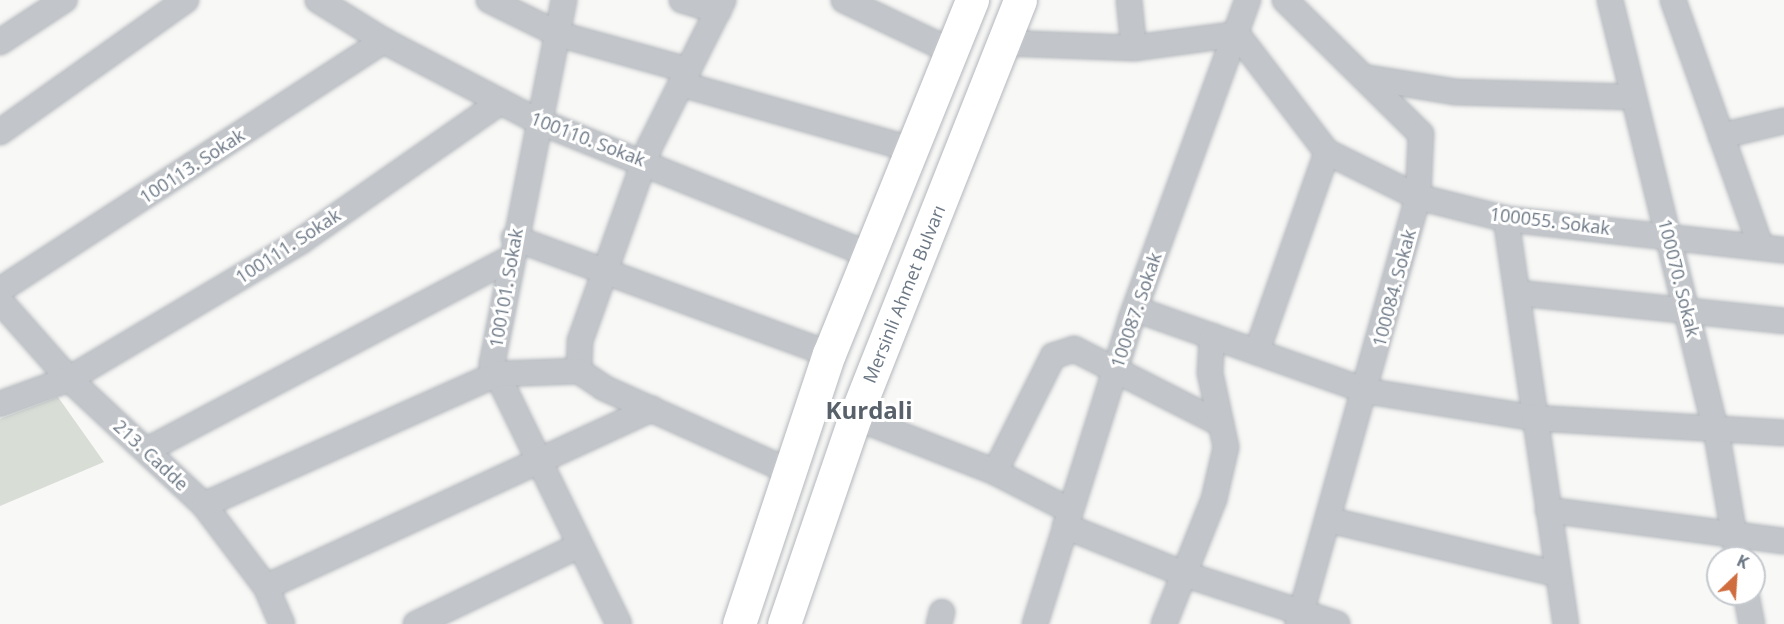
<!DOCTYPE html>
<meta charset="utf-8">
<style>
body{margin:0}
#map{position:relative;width:1784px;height:624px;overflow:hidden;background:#f8f8f6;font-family:"Open Sans",sans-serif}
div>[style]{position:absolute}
.green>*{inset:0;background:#d8ddd6}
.roads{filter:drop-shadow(0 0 2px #b3b7bc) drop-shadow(0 0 2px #b3b7bc)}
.street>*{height:24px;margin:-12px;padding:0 12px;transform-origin:12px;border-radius:12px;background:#c2c5c9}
.secondary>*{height:33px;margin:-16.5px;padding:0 16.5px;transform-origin:16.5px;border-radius:16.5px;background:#fff}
span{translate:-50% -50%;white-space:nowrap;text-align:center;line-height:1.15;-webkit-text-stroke:6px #fff;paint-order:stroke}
.street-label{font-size:18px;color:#6b7784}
.district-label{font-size:24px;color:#58606a;font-weight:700}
.north{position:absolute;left:1706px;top:546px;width:60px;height:60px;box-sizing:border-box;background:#fff;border:2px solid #c4c9ce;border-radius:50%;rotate:25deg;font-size:16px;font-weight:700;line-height:24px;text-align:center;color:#6b7784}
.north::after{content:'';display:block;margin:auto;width:21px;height:27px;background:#cf6d3f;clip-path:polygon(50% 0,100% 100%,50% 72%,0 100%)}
</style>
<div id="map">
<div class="green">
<div style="clip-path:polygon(58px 397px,104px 462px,0 506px,0 419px)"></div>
</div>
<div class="roads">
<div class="street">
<div style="left:318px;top:0;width:78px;rotate:31.8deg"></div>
<div style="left:384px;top:41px;width:174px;rotate:27.5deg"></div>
<div style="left:538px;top:121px;width:357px;rotate:22deg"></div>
<div style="left:489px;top:0;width:77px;rotate:26.2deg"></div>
<div style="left:558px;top:34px;width:135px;rotate:15.5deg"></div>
<div style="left:564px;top:0;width:371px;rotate:101.2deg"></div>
<div style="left:492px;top:364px;width:289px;rotate:64deg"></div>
<div style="left:682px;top:0;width:38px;rotate:17deg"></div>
<div style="left:844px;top:0;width:119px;rotate:25.5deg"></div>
<div style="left:1129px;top:0;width:48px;rotate:84.1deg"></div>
<div style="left:1285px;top:0;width:191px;rotate:44.6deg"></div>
<div style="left:1421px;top:134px;width:63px;rotate:92.7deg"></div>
<div style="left:1418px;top:197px;width:444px;rotate:105.7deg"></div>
<div style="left:1610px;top:0;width:443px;rotate:76.2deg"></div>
<div style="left:1716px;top:430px;width:130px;rotate:80.2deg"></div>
<div style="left:1673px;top:0;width:259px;rotate:70.4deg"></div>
<div style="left:0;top:42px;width:77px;rotate:-33.3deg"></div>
<div style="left:1003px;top:43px;width:131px;rotate:2.2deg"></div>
<div style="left:1134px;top:48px;width:104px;rotate:-7.7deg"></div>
<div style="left:1237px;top:34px;width:148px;rotate:52.7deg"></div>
<div style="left:1327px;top:152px;width:102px;rotate:26.3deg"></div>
<div style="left:1418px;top:197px;width:91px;rotate:14deg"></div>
<div style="left:1506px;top:219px;width:280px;rotate:6.4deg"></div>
<div style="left:1369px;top:78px;width:87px;rotate:9.2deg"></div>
<div style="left:1455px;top:92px;width:178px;rotate:1.6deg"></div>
<div style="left:681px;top:84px;width:238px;rotate:15.8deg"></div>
<div style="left:0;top:132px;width:228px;rotate:-35.4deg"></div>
<div style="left:1721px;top:136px;width:65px;rotate:-13.4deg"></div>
<div style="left:1506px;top:219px;width:409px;rotate:81.6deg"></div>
<div style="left:514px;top:238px;width:336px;rotate:20.2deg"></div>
<div style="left:0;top:290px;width:458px;rotate:-33deg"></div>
<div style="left:1518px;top:293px;width:267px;rotate:6deg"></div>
<div style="left:0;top:301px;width:104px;rotate:48.5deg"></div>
<div style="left:69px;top:379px;width:185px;rotate:43deg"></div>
<div style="left:204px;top:505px;width:103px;rotate:52.9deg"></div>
<div style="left:266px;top:587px;width:40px;rotate:66.6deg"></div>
<div style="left:1135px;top:309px;width:245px;rotate:19.5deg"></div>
<div style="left:1366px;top:391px;width:170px;rotate:9.1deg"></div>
<div style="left:1534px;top:418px;width:250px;rotate:3.4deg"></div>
<div style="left:1257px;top:351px;width:211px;rotate:-70.6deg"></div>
<div style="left:579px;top:371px;width:30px;rotate:-88deg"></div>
<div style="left:580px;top:341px;width:207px;rotate:-70.3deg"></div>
<div style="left:650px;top:146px;width:163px;rotate:-63.4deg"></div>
<div style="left:0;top:404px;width:73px;rotate:-19.9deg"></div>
<div style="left:69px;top:379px;width:270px;rotate:-30.7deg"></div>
<div style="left:301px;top:241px;width:243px;rotate:-34.9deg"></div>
<div style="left:855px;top:417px;width:150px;rotate:21.4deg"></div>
<div style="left:995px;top:472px;width:83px;rotate:27.2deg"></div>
<div style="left:147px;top:450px;width:412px;rotate:-27.8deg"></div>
<div style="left:995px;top:472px;width:130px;rotate:-63.4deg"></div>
<div style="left:1053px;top:356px;width:22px;rotate:-18deg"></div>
<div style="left:1074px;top:349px;width:165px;rotate:27deg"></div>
<div style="left:204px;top:505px;width:321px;rotate:-24.1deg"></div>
<div style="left:497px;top:374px;width:82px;rotate:-2.1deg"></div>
<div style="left:579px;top:371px;width:30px;rotate:34deg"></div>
<div style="left:604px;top:388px;width:203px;rotate:24.2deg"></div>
<div style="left:1548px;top:510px;width:238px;rotate:7.5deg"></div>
<div style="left:1329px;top:520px;width:235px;rotate:13.3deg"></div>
<div style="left:1065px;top:526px;width:128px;rotate:22deg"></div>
<div style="left:1184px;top:574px;width:161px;rotate:18.1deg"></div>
<div style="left:266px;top:587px;width:425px;rotate:-24.8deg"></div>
<div style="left:1746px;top:594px;width:31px;rotate:79deg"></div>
<div style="left:416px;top:624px;width:180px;rotate:-25.7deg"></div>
<div style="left:939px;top:624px;width:12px;rotate:-76deg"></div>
<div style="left:1035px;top:624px;width:320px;rotate:-72.5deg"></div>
<div style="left:1131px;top:319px;width:340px;rotate:-69.9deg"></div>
<div style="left:1164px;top:624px;width:135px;rotate:-68.2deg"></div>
<div style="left:1214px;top:499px;width:53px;rotate:-77deg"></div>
<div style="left:1226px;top:447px;width:76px;rotate:-102.2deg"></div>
<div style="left:1210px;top:373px;width:37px;rotate:-87deg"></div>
</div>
<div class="secondary">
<div style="left:739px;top:624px;width:285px;rotate:-71.6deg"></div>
<div style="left:829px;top:354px;width:382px;rotate:-68deg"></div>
<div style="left:784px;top:624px;width:219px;rotate:-71.1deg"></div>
<div style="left:855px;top:417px;width:448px;rotate:-68.4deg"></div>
</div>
</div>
<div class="street-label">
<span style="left:588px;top:139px;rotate:21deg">100110. Sokak</span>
<span style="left:192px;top:166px;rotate:-33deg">100113. Sokak</span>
<span style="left:1550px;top:221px;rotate:7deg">100055. Sokak</span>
<span style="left:288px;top:246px;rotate:-33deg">100111. Sokak</span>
<span style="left:1679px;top:278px;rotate:76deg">100070. Sokak</span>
<span style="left:506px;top:288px;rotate:-80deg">100101. Sokak</span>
<span style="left:1394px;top:288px;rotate:-75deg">100084. Sokak</span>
<span style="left:904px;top:294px;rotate:-68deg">Mersinli Ahmet Bulvarı</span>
<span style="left:1136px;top:310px;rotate:-71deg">100087. Sokak</span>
<span style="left:151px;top:455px;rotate:43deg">213. Cadde</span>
</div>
<div class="district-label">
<span style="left:869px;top:410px">Kurdali</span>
</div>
<div class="north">K</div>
</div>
